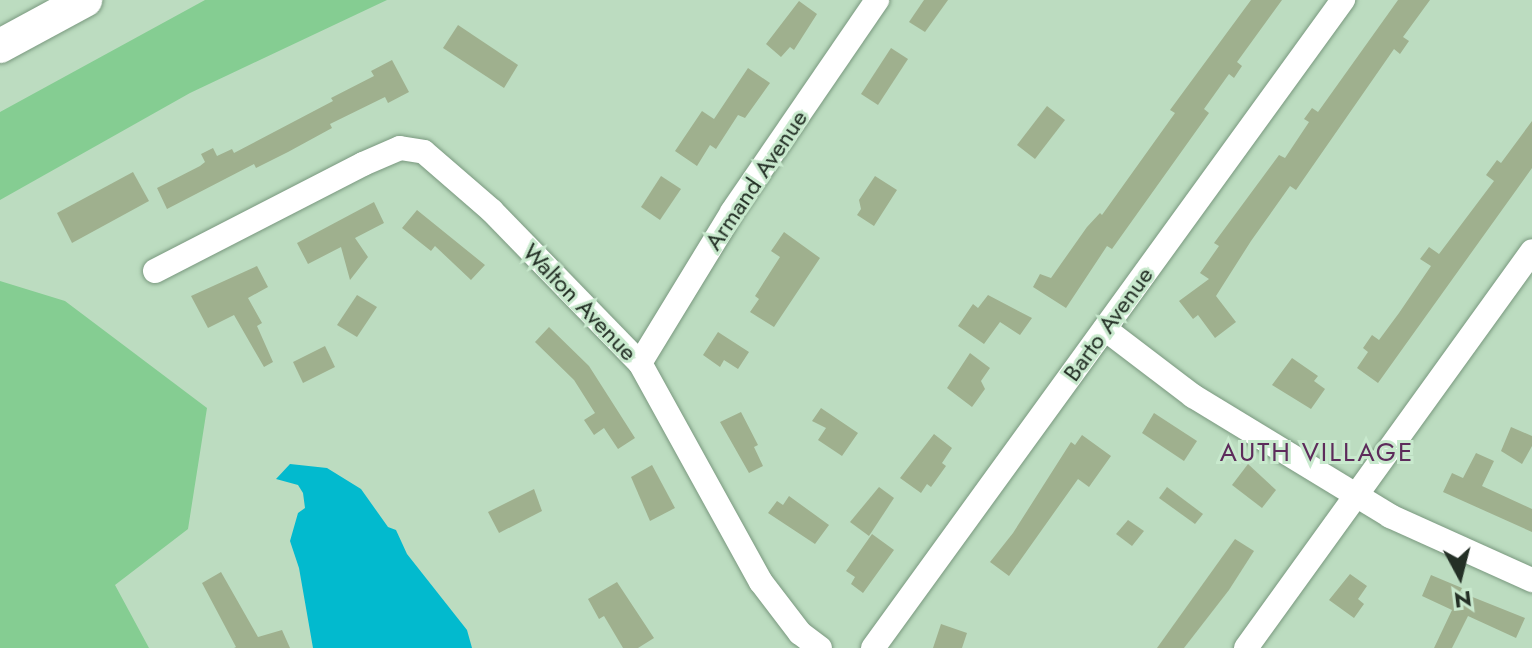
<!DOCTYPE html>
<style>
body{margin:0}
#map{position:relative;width:1532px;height:648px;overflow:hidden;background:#bcdcc0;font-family:Jost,sans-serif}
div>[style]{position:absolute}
.green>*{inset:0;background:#85cd92}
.water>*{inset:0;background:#02bace}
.building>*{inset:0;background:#9fb08e}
.roads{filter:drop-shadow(0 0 2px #79987e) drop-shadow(0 0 2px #79987e)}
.minor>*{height:24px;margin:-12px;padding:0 12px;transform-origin:12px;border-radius:12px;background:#fff}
.highway>*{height:34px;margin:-17px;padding:0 17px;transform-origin:17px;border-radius:17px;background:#fff}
span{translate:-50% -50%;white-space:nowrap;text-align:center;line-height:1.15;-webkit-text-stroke:6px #c8e9cd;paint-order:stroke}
.street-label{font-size:24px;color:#243026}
.neighbourhood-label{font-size:26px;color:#5d2b5b;letter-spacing:2px}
.north{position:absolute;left:1420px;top:536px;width:80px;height:80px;-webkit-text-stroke:6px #c8e9cd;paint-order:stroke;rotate:173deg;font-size:22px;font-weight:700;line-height:32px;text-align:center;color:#243026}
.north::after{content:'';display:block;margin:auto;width:28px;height:36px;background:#243026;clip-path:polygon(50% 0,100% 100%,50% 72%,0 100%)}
</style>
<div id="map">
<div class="green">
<div style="clip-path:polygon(205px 0,387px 0,190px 93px,0 200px,0 112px)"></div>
<div style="clip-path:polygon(0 281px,65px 301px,207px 408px,188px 529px,115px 585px,149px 648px,0 648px)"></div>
</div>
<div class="water">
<div style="clip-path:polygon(290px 464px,327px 468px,361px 489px,388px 527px,396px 530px,407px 554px,467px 630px,472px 648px,313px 648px,299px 568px,290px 541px,298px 513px,305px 508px,303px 493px,298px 485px,276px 479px)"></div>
</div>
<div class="building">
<div style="clip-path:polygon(924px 0,948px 0,925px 32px,909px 22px)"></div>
<div style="clip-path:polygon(1251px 0,1282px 0,1237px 62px,1242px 66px,1234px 78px,1229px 74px,1204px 109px,1209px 113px,1112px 249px,1107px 246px,1066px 308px,1033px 287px,1040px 274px,1051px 278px,1087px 227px,1100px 213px,1102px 215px,1175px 113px,1170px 110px)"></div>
<div style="clip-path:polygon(1398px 0,1430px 0,1403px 37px,1409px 41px,1400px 54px,1394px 49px,1296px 190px,1290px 186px,1251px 241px,1216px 296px,1236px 322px,1215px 338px,1198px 315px,1193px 319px,1179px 301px,1209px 279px,1200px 273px,1219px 246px,1214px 243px,1279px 155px,1285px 158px,1309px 122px,1304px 119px,1312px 108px,1318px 112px)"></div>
<div style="clip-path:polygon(799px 1px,817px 14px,794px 50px,790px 47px,781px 57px,766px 44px)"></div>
<div style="clip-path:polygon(458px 25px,518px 65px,504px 88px,443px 48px)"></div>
<div style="clip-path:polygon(891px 48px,908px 59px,878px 105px,861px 94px)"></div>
<div style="clip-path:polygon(392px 60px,409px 92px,388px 103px,385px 97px,330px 124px,332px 128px,288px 152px,256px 168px,254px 164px,167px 209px,157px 188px,200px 166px,205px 162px,201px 154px,213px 148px,217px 156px,232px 149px,234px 153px,333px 101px,331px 98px,374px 76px,371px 71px)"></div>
<div style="clip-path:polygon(748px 68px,770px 83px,745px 118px,738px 115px,716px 149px,710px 145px,697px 166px,675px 151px,702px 111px,714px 119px)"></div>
<div style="clip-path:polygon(1047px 106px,1065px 120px,1035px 159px,1017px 145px)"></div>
<div style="clip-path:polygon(1532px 121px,1532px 168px,1378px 383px,1357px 368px,1368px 352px,1363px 348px,1372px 335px,1379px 340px,1399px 313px,1431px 266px,1420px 259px,1429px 247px,1439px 254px,1494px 181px,1486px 175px,1497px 160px,1501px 163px)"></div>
<div style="clip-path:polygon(133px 172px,149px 201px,72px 243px,57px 213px)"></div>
<div style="clip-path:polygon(661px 176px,681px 189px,660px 220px,641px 207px)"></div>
<div style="clip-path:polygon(875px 176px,897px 190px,874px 226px,857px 215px,861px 209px,859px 200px)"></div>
<div style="clip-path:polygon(374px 202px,384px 223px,355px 238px,368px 257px,350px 280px,341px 247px,308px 264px,297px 243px)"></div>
<div style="clip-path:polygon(417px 210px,485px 265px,471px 280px,435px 246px,431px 251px,402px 228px)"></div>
<div style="clip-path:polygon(784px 232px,820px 258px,774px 327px,750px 312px,759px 299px,755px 296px,780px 257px,771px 251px)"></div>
<div style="clip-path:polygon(257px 266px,268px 287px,248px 298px,262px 323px,257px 326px,273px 362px,264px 367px,234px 315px,208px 328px,191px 296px)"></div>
<div style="clip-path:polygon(357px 295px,377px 307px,357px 337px,337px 325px)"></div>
<div style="clip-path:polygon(988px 295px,1032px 318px,1020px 335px,1000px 322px,984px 344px,958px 326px,973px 304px,978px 308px)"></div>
<div style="clip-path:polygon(549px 327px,589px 366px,635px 438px,618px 449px,604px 428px,594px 435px,584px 420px,595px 413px,574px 380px,535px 342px)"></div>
<div style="clip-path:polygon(718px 332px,749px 352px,738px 369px,724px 360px,720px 367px,703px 355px)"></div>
<div style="clip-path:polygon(325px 346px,335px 367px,303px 383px,293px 362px)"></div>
<div style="clip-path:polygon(970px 353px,990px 368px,981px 381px,985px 389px,972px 407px,947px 388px)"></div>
<div style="clip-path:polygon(1292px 358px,1318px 376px,1314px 381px,1325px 389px,1311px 409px,1272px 385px)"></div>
<div style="clip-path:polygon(821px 408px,858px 433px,842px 456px,818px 440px,826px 428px,812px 421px)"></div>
<div style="clip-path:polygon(741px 412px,758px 445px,754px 447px,763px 466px,749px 473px,720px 422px)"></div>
<div style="clip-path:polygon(1154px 413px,1197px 441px,1184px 461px,1142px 433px)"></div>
<div style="clip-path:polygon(1511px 427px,1532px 436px,1532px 446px,1522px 464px,1501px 451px)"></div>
<div style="clip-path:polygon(934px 434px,952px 448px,942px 463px,946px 466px,931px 487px,927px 484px,921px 493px,900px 478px)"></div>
<div style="clip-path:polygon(1082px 435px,1111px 456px,1089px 487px,1078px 479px,1009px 576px,990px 562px,1013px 533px,1071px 442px,1075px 445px)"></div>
<div style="clip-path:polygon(1476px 453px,1494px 461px,1482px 486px,1532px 509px,1532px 532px,1443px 492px,1452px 473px,1463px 478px)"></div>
<div style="clip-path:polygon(1248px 464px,1276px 490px,1262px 508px,1232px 485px)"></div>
<div style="clip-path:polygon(652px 465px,675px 508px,650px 521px,631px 477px)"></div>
<div style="clip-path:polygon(879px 487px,894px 498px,869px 536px,850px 522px)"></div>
<div style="clip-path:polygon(1167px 487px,1203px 514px,1195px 524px,1159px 498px)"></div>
<div style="clip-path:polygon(534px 489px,542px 511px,499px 533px,488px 512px)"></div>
<div style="clip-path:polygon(789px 496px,829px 525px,815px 544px,768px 513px,777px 501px,783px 505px)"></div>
<div style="clip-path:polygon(1128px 520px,1144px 531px,1132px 546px,1116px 534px)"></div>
<div style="clip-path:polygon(872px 534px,894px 550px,863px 593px,851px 584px,855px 577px,846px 571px)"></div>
<div style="clip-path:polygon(1235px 539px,1254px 551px,1229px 590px,1184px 648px,1157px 648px)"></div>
<div style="clip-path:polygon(221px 572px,258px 637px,282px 630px,290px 648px,234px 648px,236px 647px,202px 583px)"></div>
<div style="clip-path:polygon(1350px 574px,1367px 586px,1358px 599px,1364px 604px,1354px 618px,1329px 600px)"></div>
<div style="clip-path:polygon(1431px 575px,1462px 588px,1460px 592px,1525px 618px,1516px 638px,1468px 616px,1452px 648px,1434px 648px,1452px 610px,1422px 596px)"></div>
<div style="clip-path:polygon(617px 582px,654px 638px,638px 648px,623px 648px,604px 616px,599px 619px,588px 599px)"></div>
<div style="clip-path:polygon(941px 624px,967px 633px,962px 648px,933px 648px)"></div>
</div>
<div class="roads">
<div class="minor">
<div style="left:155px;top:271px;width:234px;rotate:-27.2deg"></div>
<div style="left:363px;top:164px;width:40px;rotate:-23.4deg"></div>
<div style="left:400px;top:148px;width:24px;rotate:9deg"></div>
<div style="left:424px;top:152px;width:90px;rotate:40.9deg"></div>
<div style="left:492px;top:211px;width:212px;rotate:45.8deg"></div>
<div style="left:640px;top:363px;width:250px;rotate:61.1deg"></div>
<div style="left:761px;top:582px;width:64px;rotate:52.6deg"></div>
<div style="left:800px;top:633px;width:25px;rotate:37deg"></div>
<div style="left:1105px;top:329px;width:111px;rotate:37.3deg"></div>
<div style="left:1193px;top:396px;width:231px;rotate:31.3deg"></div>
<div style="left:1390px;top:516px;width:156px;rotate:24.3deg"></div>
<div style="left:640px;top:363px;width:177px;rotate:-58.6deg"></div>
<div style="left:732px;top:212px;width:257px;rotate:-55.6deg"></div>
<div style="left:873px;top:648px;width:801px;rotate:-54.05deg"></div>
<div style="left:1246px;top:648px;width:489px;rotate:-54.2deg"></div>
</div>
<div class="highway">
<div style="left:0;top:46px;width:97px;rotate:-28.4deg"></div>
</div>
</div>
<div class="street-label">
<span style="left:756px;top:180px;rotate:-56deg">Armand Avenue</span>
<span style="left:580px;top:302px;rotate:46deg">Walton Avenue</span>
<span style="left:1108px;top:324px;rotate:-54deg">Barto Avenue</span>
</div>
<div class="neighbourhood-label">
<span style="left:1317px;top:453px">AUTH VILLAGE</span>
</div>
<div class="north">N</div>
</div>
